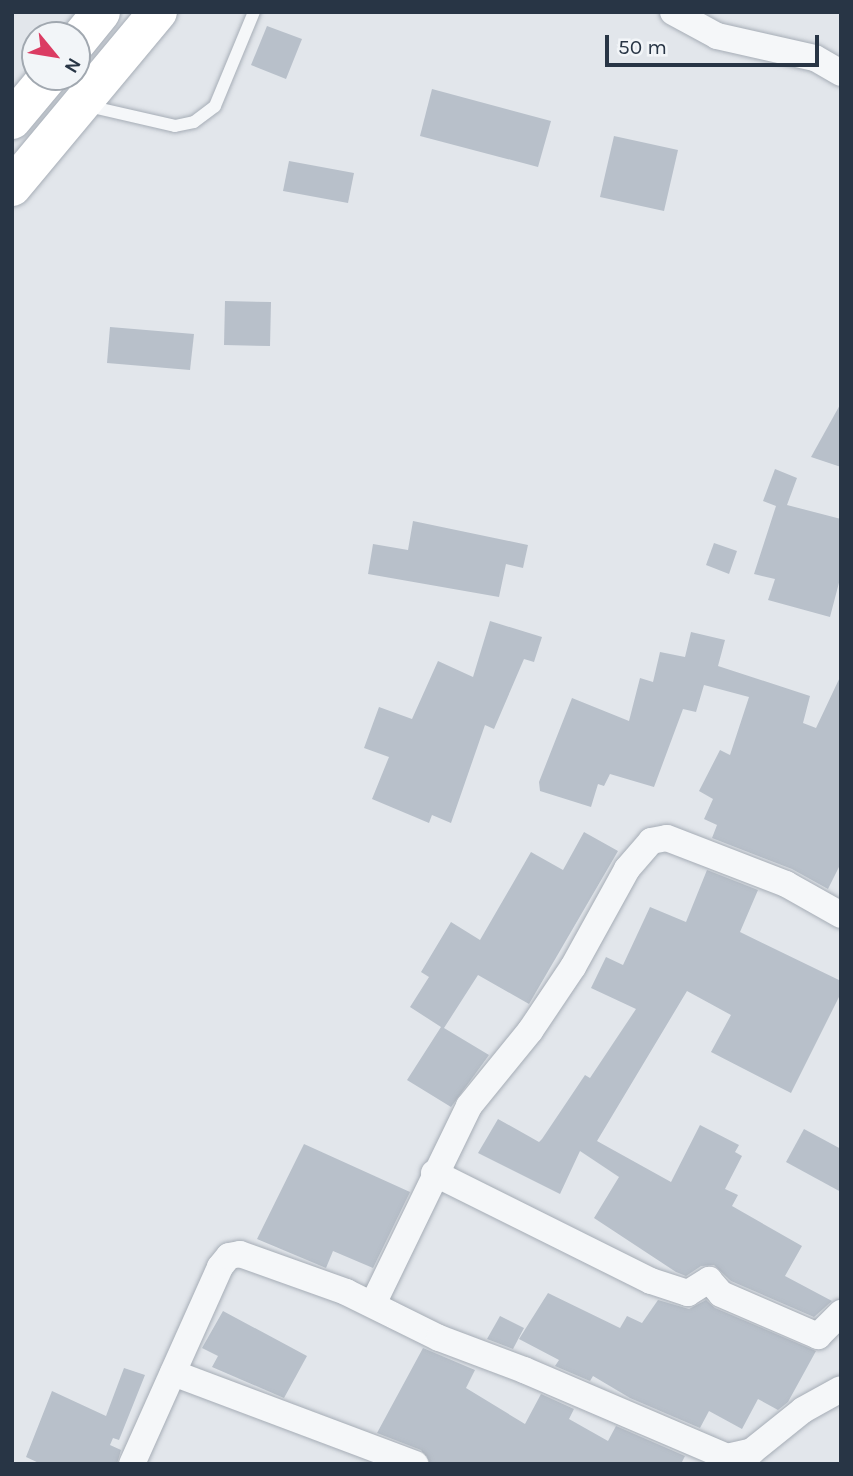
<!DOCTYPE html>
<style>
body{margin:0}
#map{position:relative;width:853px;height:1476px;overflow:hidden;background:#e2e6eb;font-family:Karla,sans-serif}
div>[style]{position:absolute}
.building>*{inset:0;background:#b8c0ca}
.roads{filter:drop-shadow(0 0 2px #a6adb6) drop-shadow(0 0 2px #a6adb6)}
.lane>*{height:12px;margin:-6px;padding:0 6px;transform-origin:6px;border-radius:6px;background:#f5f7f9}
.street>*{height:26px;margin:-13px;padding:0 13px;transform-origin:13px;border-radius:13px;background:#f5f7f9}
.primary>*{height:38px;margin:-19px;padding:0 19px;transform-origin:19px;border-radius:19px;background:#fff}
span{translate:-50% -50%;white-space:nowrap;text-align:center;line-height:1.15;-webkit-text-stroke:7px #f2f5f8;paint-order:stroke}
.frame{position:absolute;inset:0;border:14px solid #283545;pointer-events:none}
.north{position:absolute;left:21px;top:21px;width:70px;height:70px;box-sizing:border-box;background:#f2f5f8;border:2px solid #a1a8b0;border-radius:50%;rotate:120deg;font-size:19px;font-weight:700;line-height:28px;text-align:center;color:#283545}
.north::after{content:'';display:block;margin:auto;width:24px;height:32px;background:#db3c63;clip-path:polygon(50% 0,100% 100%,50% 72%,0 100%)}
.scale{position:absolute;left:605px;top:35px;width:214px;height:32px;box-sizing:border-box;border:4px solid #283545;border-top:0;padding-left:9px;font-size:21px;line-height:24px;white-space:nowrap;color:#283545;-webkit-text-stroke:5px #f2f5f8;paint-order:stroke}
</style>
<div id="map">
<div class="building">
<div style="clip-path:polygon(267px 26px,302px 39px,286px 79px,251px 65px)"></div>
<div style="clip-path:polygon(432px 89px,551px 121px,538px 167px,420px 136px)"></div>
<div style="clip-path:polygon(614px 136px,678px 150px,664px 211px,600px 197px)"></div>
<div style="clip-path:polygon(289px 161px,354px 173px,348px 203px,283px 191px)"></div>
<div style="clip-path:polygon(225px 301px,271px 302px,270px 346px,224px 345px)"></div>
<div style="clip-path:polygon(110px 327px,194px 334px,190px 370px,107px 363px)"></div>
<div style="clip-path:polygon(841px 403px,841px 467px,811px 457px)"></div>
<div style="clip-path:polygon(775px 469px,797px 478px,787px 505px,841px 519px,841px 575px,830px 617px,768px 600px,775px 579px,754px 574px,776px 506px,763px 501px)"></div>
<div style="clip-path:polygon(413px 521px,528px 545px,523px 568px,506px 564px,499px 597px,368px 574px,373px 544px,408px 550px)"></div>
<div style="clip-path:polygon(714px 543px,737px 551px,729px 574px,706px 565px)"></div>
<div style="clip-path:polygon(490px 621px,542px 637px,534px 662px,524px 659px,494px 729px,485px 725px,451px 823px,432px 815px,429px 823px,372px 799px,389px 757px,364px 748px,379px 707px,412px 719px,438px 661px,473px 677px)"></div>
<div style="clip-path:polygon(691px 632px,725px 640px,718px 666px,810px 696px,803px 723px,816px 728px,841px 675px,841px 863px,828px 889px,792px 869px,712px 838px,717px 825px,704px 819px,713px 799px,699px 791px,720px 750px,730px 755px,749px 697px,704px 685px,696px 712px,683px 709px,654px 787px,610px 774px,604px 786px,598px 784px,591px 807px,540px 791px,539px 782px,572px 698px,629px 721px,640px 678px,653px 682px,660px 652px,685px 657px)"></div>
<div style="clip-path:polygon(584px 832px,618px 851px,529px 1004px,478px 975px,444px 1028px,489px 1055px,451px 1107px,407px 1080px,441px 1027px,410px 1007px,429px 977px,421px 972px,451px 922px,480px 940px,531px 852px,563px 870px)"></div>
<div style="clip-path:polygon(707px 870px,758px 890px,740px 932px,841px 981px,841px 993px,791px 1093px,711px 1052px,731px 1015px,687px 991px,597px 1141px,671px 1182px,700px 1125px,739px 1145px,735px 1152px,742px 1156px,725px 1189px,738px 1195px,732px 1206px,802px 1246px,785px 1276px,832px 1301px,814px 1317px,731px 1281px,714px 1265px,701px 1266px,686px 1276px,676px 1272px,594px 1218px,619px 1177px,580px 1151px,560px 1194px,478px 1153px,498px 1119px,539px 1142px,542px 1139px,585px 1075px,590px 1078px,636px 1009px,591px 988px,606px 957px,623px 965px,650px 907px,686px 922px)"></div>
<div style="clip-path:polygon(804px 1129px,841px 1149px,841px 1192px,786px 1162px)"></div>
<div style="clip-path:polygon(304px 1144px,410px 1192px,373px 1268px,333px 1251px,326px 1268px,257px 1239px)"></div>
<div style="clip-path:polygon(548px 1293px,620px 1328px,627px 1316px,642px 1323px,658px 1300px,689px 1309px,706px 1300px,715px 1308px,816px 1351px,788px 1402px,778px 1410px,758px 1399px,742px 1429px,709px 1411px,700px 1428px,630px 1398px,593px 1376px,590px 1381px,555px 1366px,559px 1360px,519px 1339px)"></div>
<div style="clip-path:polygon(223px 1311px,307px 1356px,284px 1398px,212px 1367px,218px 1356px,202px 1348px)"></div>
<div style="clip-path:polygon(500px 1316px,524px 1328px,513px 1349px,487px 1339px)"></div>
<div style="clip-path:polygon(423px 1348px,475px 1370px,466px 1388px,525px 1424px,541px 1394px,574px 1409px,569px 1419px,608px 1441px,616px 1426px,685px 1456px,681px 1464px,430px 1464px,421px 1450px,377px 1433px)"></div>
<div style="clip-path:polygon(124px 1368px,145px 1375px,119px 1440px,113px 1438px,110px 1445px,121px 1450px,117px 1464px,41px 1464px,26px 1457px,52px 1391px,106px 1416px)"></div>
</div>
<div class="roads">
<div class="lane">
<div style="left:88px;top:106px;width:89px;rotate:12.9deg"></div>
<div style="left:175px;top:126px;width:19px;rotate:-12deg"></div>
<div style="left:194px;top:122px;width:26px;rotate:-37deg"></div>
<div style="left:215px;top:106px;width:102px;rotate:-67.5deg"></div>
</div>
<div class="street">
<div style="left:673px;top:12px;width:50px;rotate:28.6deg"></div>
<div style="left:717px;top:36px;width:100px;rotate:12.7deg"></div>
<div style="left:815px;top:58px;width:30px;rotate:30deg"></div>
<div style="left:434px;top:1173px;width:242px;rotate:26.5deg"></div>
<div style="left:651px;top:1281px;width:39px;rotate:18deg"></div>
<div style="left:688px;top:1293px;width:25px;rotate:-32deg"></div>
<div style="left:709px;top:1280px;width:18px;rotate:49deg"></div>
<div style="left:721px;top:1294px;width:106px;rotate:23.4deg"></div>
<div style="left:818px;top:1336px;width:33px;rotate:-45deg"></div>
<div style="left:373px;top:1304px;width:220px;rotate:-64.1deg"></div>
<div style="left:469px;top:1106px;width:97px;rotate:-50.9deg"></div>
<div style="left:530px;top:1031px;width:77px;rotate:-56.1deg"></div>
<div style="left:573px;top:967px;width:112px;rotate:-61.1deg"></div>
<div style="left:627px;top:869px;width:37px;rotate:-49deg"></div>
<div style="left:651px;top:841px;width:16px;rotate:-11deg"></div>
<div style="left:667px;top:838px;width:128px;rotate:21.1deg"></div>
<div style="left:786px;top:884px;width:63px;rotate:29.4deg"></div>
<div style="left:173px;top:1373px;width:259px;rotate:20.6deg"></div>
<div style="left:132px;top:1464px;width:216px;rotate:-65.9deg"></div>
<div style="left:220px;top:1267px;width:14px;rotate:-51deg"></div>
<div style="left:229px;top:1256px;width:11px;rotate:-10deg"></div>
<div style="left:240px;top:1254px;width:113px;rotate:19.7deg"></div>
<div style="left:346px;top:1292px;width:104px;rotate:26.3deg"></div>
<div style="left:439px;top:1338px;width:91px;rotate:20.6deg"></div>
<div style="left:524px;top:1370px;width:221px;rotate:23.2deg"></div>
<div style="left:727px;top:1457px;width:26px;rotate:-13deg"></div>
<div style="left:752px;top:1451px;width:65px;rotate:-38.8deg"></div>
<div style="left:803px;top:1410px;width:43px;rotate:-28.9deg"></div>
</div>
<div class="primary">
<div style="left:77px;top:42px;width:38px;rotate:-51deg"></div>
<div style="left:12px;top:120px;width:56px;rotate:-50.1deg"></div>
<div style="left:12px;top:187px;width:228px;rotate:-50.2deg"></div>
</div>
</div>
<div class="frame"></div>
<div class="north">N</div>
<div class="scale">50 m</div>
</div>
